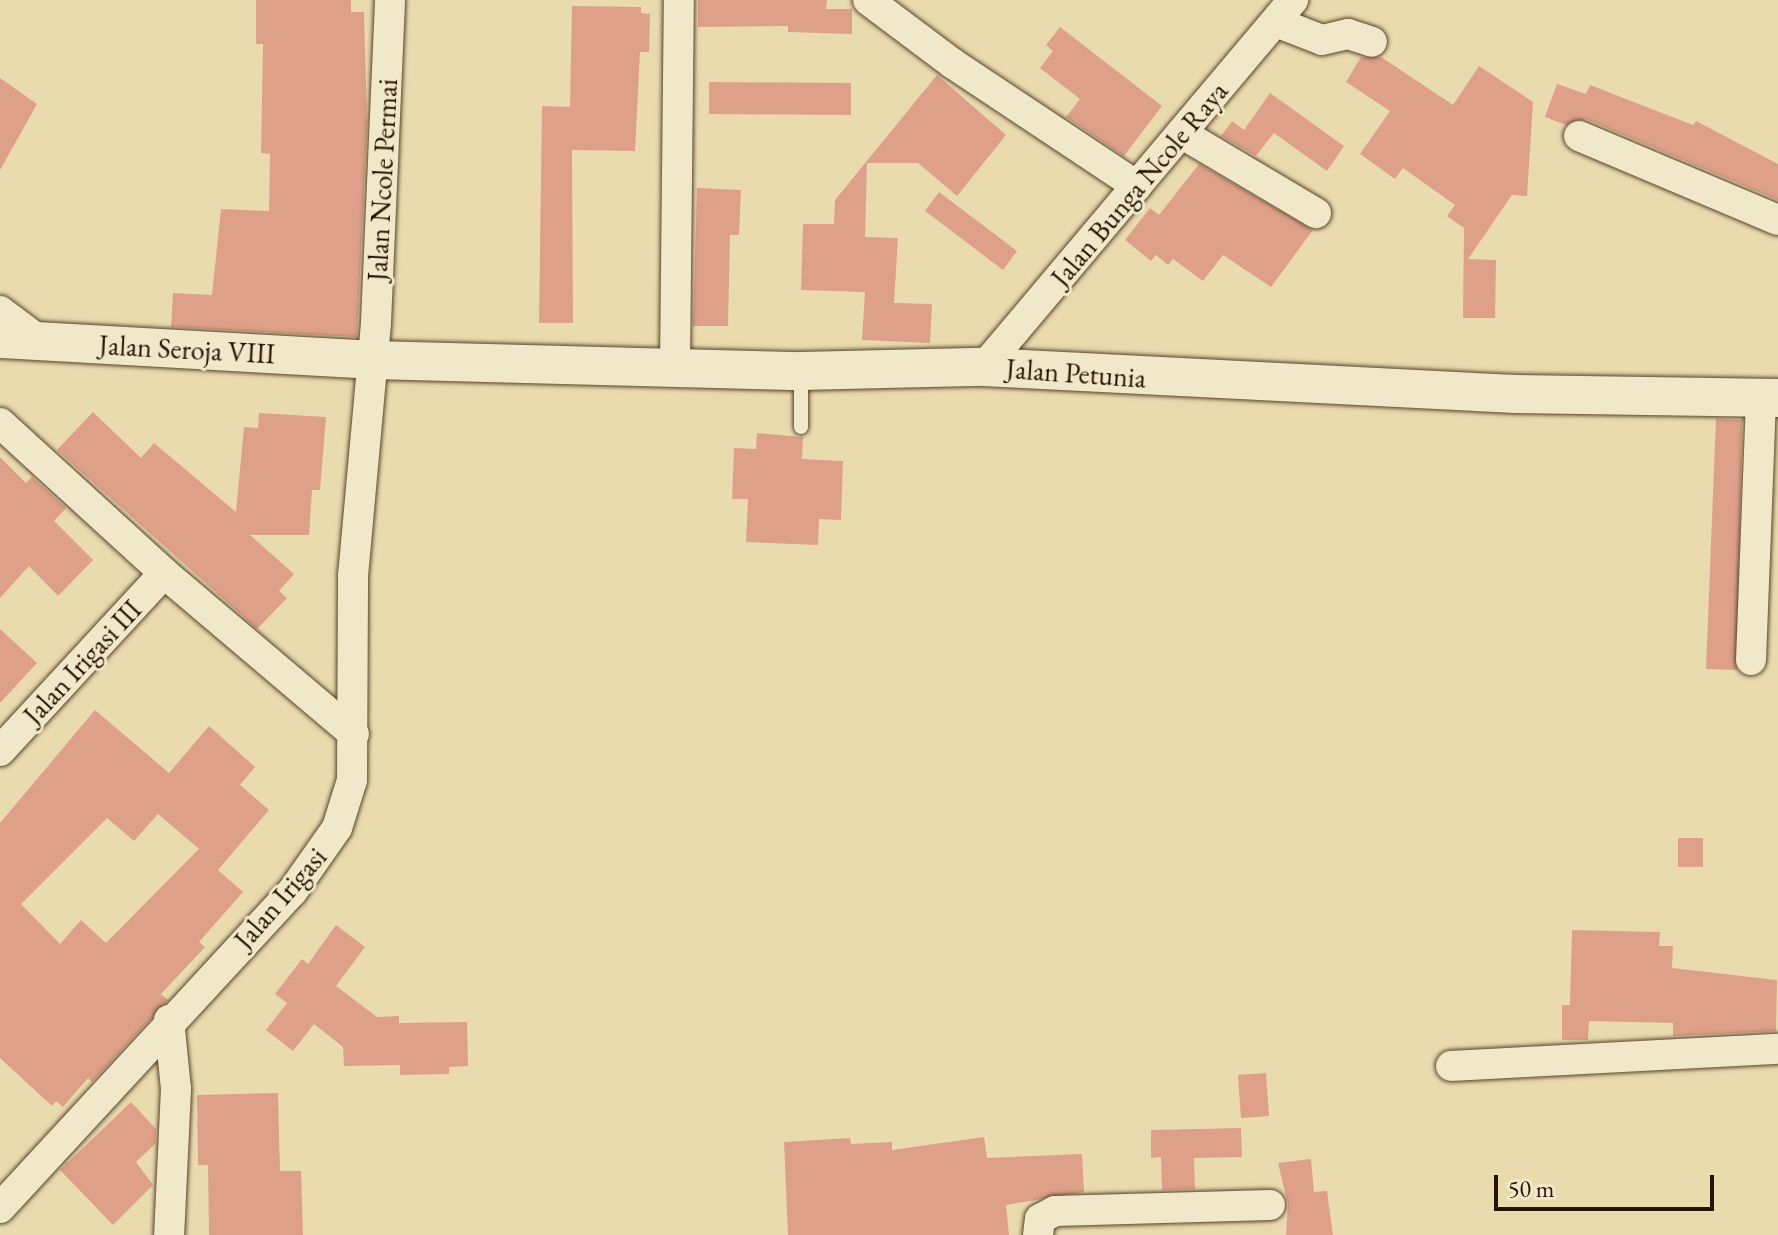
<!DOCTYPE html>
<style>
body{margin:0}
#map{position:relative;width:1778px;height:1235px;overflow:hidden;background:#eadbae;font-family:"EB Garamond",serif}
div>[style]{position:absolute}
.building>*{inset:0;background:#dea089}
.roads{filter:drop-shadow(0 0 2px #58442c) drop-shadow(0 0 2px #58442c)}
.service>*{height:14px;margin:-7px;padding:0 7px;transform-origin:7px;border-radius:7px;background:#f1e8ca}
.minor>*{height:30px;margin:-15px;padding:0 15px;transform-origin:15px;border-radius:15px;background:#f1e8ca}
.tertiary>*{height:38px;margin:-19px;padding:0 19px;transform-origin:19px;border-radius:19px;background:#f1e8ca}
span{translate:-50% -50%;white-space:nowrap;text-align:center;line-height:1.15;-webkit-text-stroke:6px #f1e8ca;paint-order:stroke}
.street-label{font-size:28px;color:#271100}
.scale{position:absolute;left:1494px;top:1175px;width:220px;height:36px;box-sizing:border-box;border:4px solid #271100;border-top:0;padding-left:10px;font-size:24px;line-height:28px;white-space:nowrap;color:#271100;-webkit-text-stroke:6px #f1e8ca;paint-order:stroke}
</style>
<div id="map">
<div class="building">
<div style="clip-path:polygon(256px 0,351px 0,351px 12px,364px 12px,367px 123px,357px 337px,171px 327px,173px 293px,212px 295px,221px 209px,269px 211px,270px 154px,261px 153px,263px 44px,256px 44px)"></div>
<div style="clip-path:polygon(698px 0,827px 0,826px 9px,852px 9px,852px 34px,788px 32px,788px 26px,698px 27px)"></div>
<div style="clip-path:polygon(572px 6px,641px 7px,641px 13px,650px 14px,649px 52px,640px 52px,635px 151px,572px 150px,573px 323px,539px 323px,542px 106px,570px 107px)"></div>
<div style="clip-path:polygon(1060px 27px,1162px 106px,1124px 156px,1066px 117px,1080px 99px,1040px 68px,1053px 51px,1046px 45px)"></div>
<div style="clip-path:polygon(1361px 57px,1381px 57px,1453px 105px,1479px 66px,1533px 102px,1527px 196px,1512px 195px,1468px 259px,1496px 260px,1495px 318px,1463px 318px,1464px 228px,1447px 216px,1455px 205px,1403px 168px,1395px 179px,1360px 154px,1390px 111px,1346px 82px)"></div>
<div style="clip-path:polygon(937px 75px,1006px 135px,957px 196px,918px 163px,867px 163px,865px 237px,898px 238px,894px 303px,932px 304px,930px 343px,862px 340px,865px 292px,801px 290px,803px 224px,834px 224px,835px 200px)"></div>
<div style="clip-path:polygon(0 78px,37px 104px,0 170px)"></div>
<div style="clip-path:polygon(709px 82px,851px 83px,851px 115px,709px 114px)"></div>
<div style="clip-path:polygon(1557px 84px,1586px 94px,1590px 85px,1693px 125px,1696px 121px,1778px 164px,1778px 200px,1586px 119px,1566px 125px,1545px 117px)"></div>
<div style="clip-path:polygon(1270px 93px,1344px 146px,1327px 171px,1274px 133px,1256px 156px,1221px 136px,1232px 121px,1244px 130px)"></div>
<div style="clip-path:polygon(1199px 164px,1313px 230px,1271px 287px,1223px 255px,1203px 281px,1173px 259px,1168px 265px,1156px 255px,1151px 261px,1125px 240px,1150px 208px,1159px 215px)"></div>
<div style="clip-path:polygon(697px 188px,741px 190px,739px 235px,730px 235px,728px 326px,693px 326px)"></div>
<div style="clip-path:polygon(939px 192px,1017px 251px,1003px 270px,925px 211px)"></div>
<div style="clip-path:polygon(93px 412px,141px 458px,154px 443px,236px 512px,244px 427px,258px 428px,259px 413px,326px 417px,320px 490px,312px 490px,309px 535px,250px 535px,294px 574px,279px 591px,287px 598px,257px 629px,57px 450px)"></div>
<div style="clip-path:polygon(1716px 419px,1742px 420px,1737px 670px,1706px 669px)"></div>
<div style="clip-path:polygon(757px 433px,803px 437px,802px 459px,843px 461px,841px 520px,819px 519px,818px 545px,746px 542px,748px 499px,732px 499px,734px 448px,756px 449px)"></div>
<div style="clip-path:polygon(0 457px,26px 483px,32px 477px,66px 508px,54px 521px,93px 560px,58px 596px,29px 566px,0 598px)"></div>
<div style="clip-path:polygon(0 629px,37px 663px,0 703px)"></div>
<div style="clip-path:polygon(evenodd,95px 710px,169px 773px,209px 726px,255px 767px,240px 785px,269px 810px,218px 870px,243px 892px,199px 942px,205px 947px,161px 994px,168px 1000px,92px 1082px,88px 1078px,63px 1107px,56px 1101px,52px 1106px,0 1058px,0 823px,95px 710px,158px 814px,199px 849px,106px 943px,81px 920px,60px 944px,21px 904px,107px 818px,134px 841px,158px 814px)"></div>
<div style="clip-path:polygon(1678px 838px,1703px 838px,1703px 867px,1678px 867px)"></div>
<div style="clip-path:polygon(336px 925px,365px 947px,336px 986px,377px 1017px,399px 1016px,399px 1023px,467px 1022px,468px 1066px,449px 1067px,449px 1074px,400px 1075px,400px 1065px,344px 1066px,343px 1047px,314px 1024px,293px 1051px,266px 1030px,287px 1003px,275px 994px,302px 959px,308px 964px)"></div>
<div style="clip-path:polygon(1572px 930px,1660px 932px,1659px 946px,1673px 946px,1672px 968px,1777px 980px,1776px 1031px,1673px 1036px,1673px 1023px,1589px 1021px,1588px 1040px,1562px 1040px,1562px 1005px,1570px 1005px)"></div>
<div style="clip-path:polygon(1266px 1073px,1269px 1116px,1241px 1118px,1238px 1075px)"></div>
<div style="clip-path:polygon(278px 1093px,280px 1171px,301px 1171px,303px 1235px,209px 1235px,208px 1165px,198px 1165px,197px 1095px)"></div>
<div style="clip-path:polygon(131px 1102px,156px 1129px,155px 1144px,136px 1162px,153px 1185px,113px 1225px,60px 1170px)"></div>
<div style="clip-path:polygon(1241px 1128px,1242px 1157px,1194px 1158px,1195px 1189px,1162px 1190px,1161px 1157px,1151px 1158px,1151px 1130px)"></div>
<div style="clip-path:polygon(984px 1137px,987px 1158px,1082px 1154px,1084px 1192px,1006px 1205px,1009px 1235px,788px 1235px,784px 1142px,850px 1138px,851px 1144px,892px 1142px,892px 1150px)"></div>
<div style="clip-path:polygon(1311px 1159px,1314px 1192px,1327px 1191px,1333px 1235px,1286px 1235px,1288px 1204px,1278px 1163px)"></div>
</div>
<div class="roads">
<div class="service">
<div style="left:801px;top:427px;width:56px;rotate:-90deg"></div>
</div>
<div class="minor">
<div style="left:868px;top:0;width:105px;rotate:36.9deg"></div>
<div style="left:952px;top:63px;width:222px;rotate:33.6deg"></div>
<div style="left:1276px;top:22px;width:49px;rotate:21.4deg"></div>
<div style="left:1322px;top:40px;width:27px;rotate:-13deg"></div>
<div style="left:1348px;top:34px;width:25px;rotate:18deg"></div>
<div style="left:1181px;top:133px;width:157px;rotate:30.7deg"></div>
<div style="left:1579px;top:136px;width:216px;rotate:22.9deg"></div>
<div style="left:0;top:311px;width:50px;rotate:36.9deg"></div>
<div style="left:675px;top:367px;width:367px;rotate:-89.4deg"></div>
<div style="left:984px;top:367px;width:480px;rotate:-49.9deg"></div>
<div style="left:0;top:423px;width:222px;rotate:42.4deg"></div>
<div style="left:164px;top:573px;width:249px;rotate:40.3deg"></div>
<div style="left:1751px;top:660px;width:263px;rotate:-87.8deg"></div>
<div style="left:0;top:751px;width:242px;rotate:-47.3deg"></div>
<div style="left:169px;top:1020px;width:69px;rotate:84.2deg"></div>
<div style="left:176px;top:1089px;width:146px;rotate:92.7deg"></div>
<div style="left:1451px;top:1066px;width:327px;rotate:-3deg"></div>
<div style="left:0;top:1208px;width:430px;rotate:-47.3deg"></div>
<div style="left:292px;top:892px;width:78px;rotate:-54.9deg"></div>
<div style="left:337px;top:828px;width:50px;rotate:-72.6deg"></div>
<div style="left:352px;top:780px;width:204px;rotate:-89.7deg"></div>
<div style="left:353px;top:576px;width:255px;rotate:-84.8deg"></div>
<div style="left:376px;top:322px;width:322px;rotate:-87.5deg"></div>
<div style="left:1038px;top:1235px;width:16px;rotate:-83deg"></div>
<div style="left:1040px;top:1219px;width:17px;rotate:-28deg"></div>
<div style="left:1055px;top:1211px;width:215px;rotate:-1.6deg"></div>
</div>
<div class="tertiary">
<div style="left:0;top:339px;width:374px;rotate:3.2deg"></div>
<div style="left:373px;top:360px;width:428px;rotate:1.5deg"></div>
<div style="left:801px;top:371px;width:183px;rotate:-1.3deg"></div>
<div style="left:984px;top:367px;width:533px;rotate:2.91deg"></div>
<div style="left:1516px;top:394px;width:262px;rotate:0.9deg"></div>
</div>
</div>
<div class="street-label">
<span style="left:382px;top:180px;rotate:-87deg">Jalan Ncole Permai</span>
<span style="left:1139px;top:184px;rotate:-50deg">Jalan Bunga Ncole Raya</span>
<span style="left:187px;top:349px;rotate:3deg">Jalan Seroja VIII</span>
<span style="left:1076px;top:373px;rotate:4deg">Jalan Petunia</span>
<span style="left:82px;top:662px;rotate:-47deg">Jalan Irigasi III</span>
<span style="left:280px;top:898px;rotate:-49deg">Jalan Irigasi</span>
</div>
<div class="scale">50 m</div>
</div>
